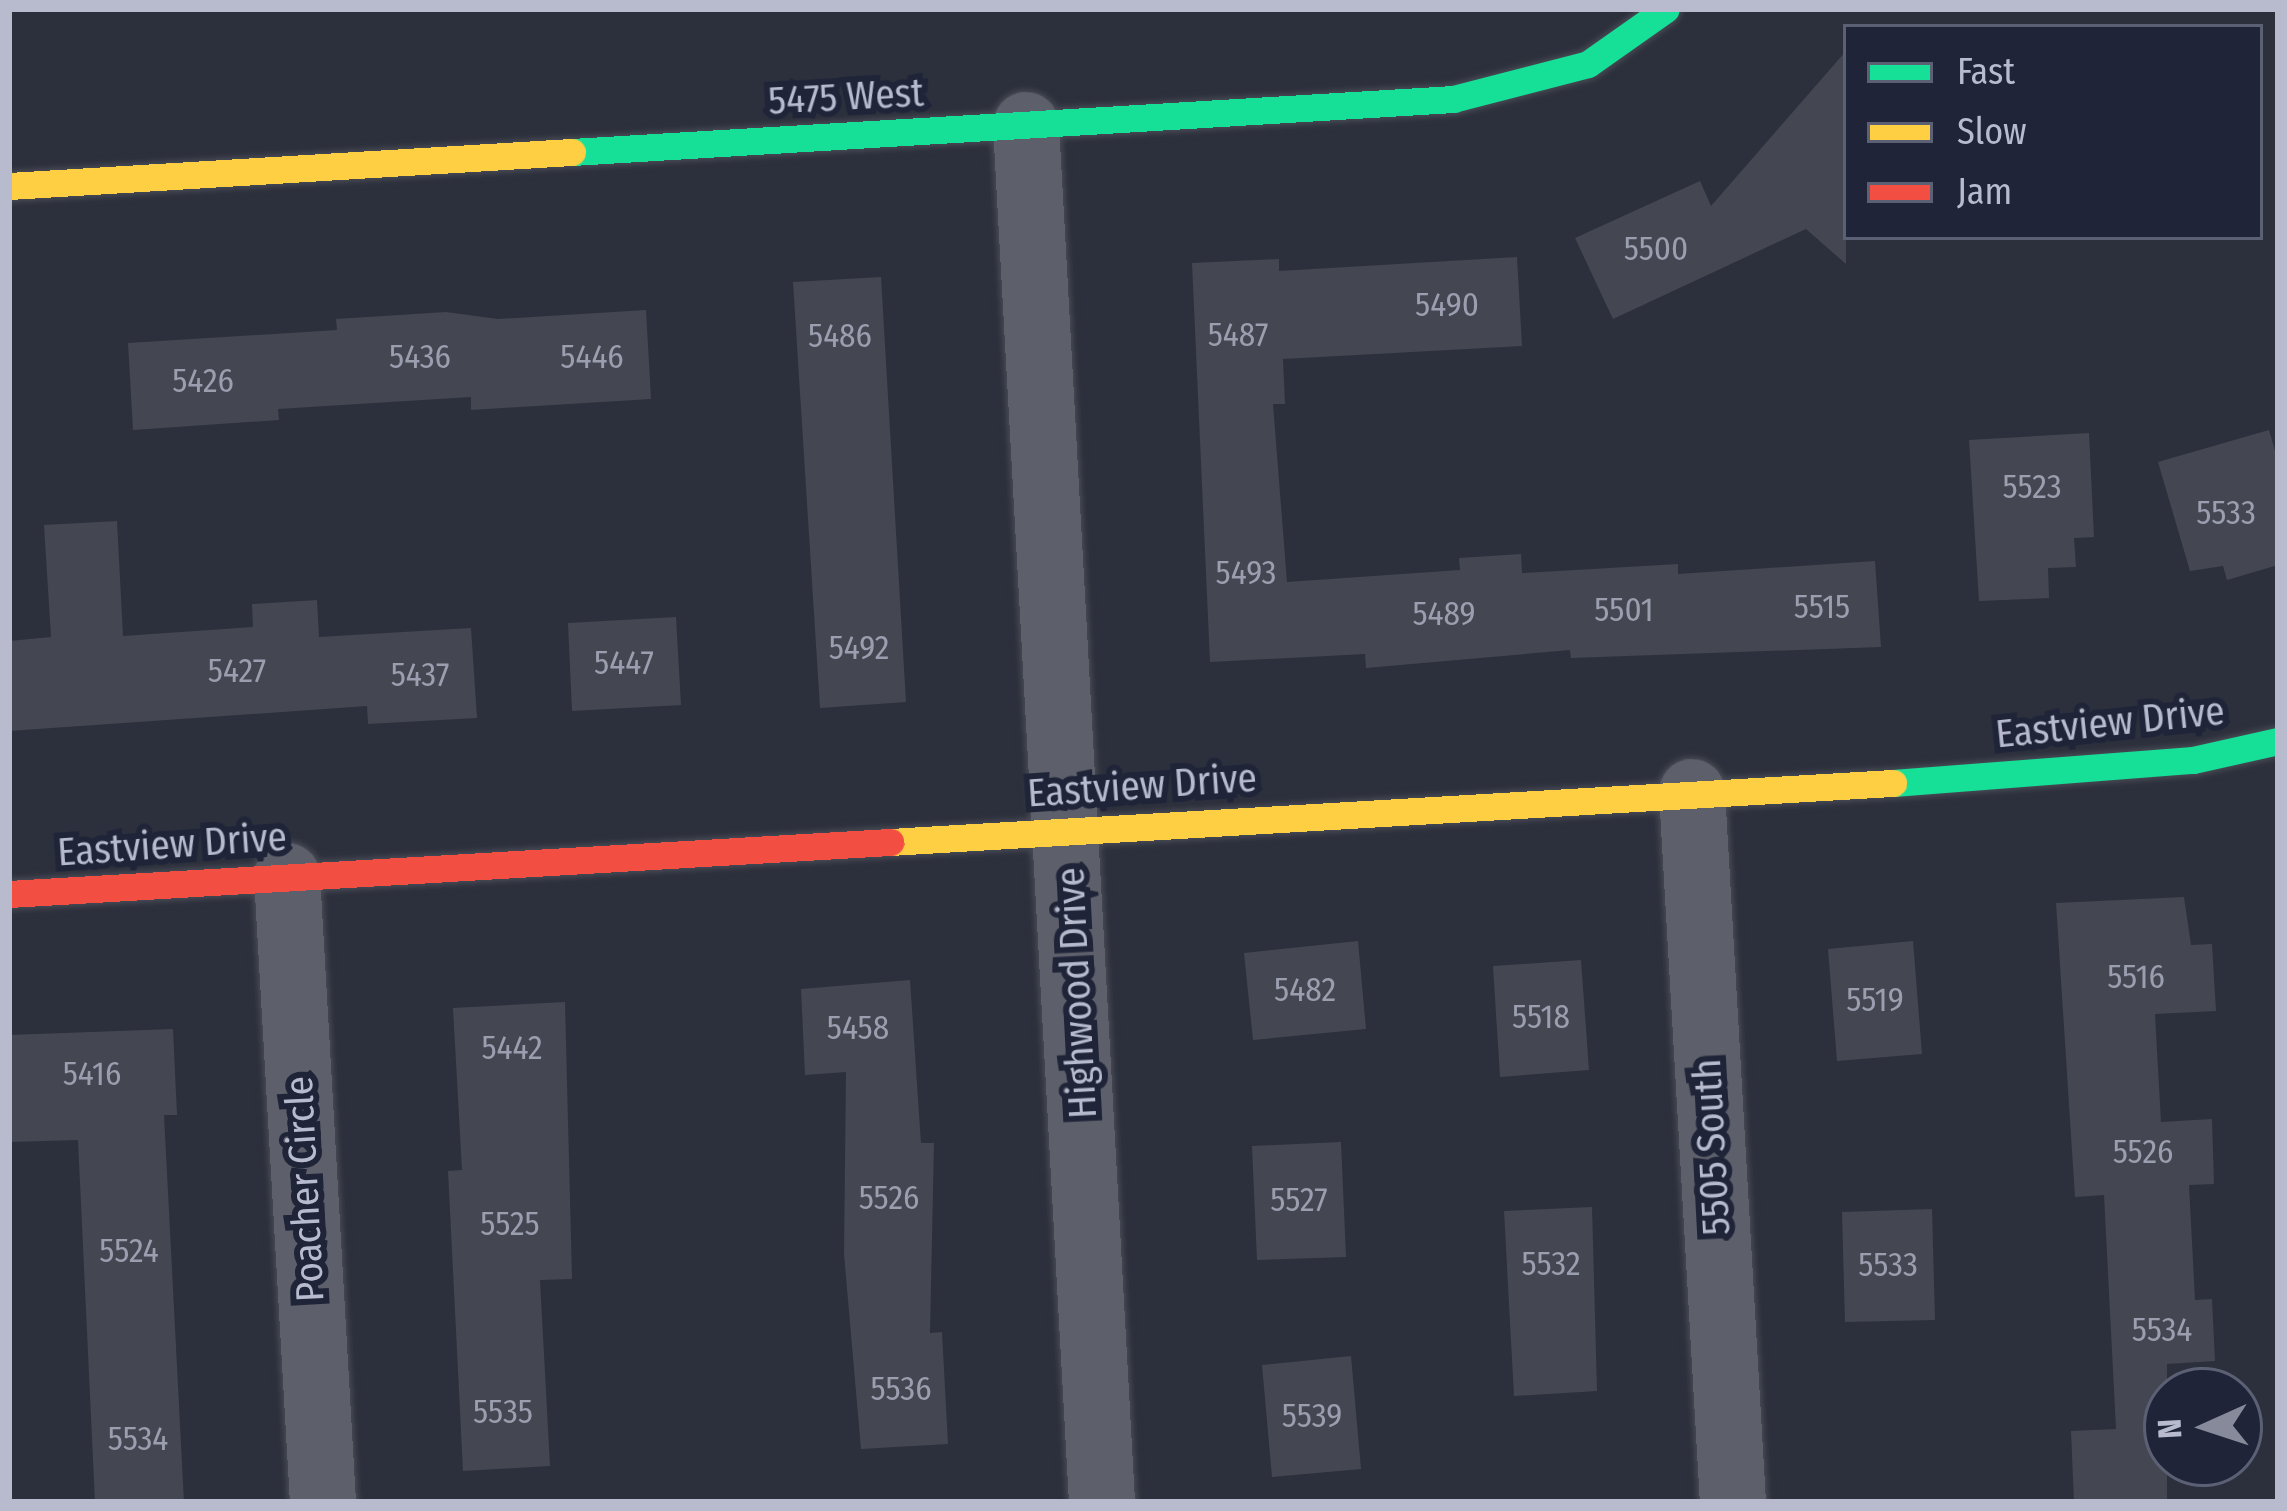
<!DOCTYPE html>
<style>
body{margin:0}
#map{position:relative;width:2287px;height:1511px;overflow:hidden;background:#2c303c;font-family:"Fira Sans Condensed",sans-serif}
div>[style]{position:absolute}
.building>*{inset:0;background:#444752}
.roads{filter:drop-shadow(0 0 3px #494c55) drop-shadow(0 0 3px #494c55)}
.street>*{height:66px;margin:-33px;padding:0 33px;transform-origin:33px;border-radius:33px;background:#5d606a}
.fast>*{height:27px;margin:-13.5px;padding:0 13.5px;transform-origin:13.5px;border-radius:13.5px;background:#16e098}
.slow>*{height:27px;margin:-13.5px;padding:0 13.5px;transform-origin:13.5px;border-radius:13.5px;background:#ffcf43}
.jam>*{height:27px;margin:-13.5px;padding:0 13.5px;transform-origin:13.5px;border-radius:13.5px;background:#f24e42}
span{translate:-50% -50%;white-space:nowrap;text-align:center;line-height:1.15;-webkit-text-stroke:12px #1f2438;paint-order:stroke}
.number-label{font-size:33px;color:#9a9eae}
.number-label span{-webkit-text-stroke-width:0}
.street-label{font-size:39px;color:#b7bbcd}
.frame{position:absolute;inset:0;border:12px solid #b7bbcd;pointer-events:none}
.legend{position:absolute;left:1843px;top:24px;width:420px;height:216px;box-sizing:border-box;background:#1f2438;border:3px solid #5c6074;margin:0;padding:15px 21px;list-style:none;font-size:36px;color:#b7bbcd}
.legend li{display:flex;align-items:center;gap:24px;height:60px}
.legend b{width:60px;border:3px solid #5c6074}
.north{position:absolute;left:2143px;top:1367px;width:120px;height:120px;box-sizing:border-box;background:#1f2438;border:3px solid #5c6074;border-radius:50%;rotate:267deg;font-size:33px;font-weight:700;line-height:48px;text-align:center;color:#b7bbcd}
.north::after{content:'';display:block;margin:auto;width:42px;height:54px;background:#868a9a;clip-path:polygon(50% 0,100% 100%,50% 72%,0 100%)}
</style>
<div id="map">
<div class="building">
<div style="clip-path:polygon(1846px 51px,1846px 264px,1806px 229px,1613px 319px,1575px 238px,1700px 181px,1711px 206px)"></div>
<div style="clip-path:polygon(1517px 257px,1522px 346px,1283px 359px,1285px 404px,1273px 404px,1287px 582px,1460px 570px,1459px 558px,1521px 554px,1522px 573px,1678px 564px,1678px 574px,1875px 561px,1881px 647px,1571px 658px,1570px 650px,1366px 668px,1365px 654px,1210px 662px,1192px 263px,1279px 259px,1279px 271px)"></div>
<div style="clip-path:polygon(881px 277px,906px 702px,820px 708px,793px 282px)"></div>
<div style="clip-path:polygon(646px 310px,651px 399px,471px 410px,471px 397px,278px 409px,279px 420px,133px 430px,128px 343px,337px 330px,336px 319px,446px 312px,498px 319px)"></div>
<div style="clip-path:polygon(2269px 430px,2278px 461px,2278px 565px,2227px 580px,2223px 566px,2190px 571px,2158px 462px)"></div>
<div style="clip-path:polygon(2089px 433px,2094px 537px,2074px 538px,2076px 567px,2048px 568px,2049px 598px,1979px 601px,1969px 440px)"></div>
<div style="clip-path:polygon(117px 521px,123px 636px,253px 627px,252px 604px,317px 600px,319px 637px,471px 628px,477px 718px,368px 724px,367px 706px,9px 731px,9px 641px,51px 637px,44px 525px)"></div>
<div style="clip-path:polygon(676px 617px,681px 705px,572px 711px,568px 623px)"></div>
<div style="clip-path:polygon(2184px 897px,2191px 945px,2212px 944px,2216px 1011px,2155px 1014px,2161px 1122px,2212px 1119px,2214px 1184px,2189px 1185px,2195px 1300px,2212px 1299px,2215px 1361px,2167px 1364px,2167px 1502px,2074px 1502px,2071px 1431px,2116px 1429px,2104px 1195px,2075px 1197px,2056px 903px)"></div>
<div style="clip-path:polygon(1358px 941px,1366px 1029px,1253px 1040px,1244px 953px)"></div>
<div style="clip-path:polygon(1913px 941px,1922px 1054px,1837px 1061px,1828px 949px)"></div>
<div style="clip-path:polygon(1581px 960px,1589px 1070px,1500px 1077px,1493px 966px)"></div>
<div style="clip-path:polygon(910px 980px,921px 1143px,934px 1143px,930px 1333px,942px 1332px,948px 1444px,861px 1449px,844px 1254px,846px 1072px,805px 1075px,801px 989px)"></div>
<div style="clip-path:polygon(565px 1002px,572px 1279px,540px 1280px,550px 1466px,463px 1471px,448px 1171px,462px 1170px,453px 1008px)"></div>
<div style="clip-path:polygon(173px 1029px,177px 1115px,164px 1115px,184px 1502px,95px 1502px,78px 1140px,9px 1142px,9px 1035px)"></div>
<div style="clip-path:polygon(1341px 1142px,1346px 1257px,1257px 1260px,1252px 1146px)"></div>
<div style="clip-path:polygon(1592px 1207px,1597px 1391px,1514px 1396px,1504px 1211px)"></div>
<div style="clip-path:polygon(1932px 1209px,1935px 1320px,1845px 1322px,1842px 1212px)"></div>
<div style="clip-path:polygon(1351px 1356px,1361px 1469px,1272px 1477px,1262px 1365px)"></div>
</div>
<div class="roads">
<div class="street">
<div style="left:1026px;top:125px;width:1379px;rotate:86.84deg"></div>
<div style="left:1692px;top:792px;width:711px;rotate:86.7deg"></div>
<div style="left:287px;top:876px;width:627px;rotate:86.71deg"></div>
</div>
<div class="fast">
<div style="left:572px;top:152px;width:883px;rotate:-3.44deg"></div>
<div style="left:1453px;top:99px;width:139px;rotate:-14.5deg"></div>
<div style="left:1588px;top:64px;width:95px;rotate:-35.2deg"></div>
<div style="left:1893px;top:783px;width:301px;rotate:-4.4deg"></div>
<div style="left:2193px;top:760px;width:87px;rotate:-12.6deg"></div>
</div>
<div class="slow">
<div style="left:9px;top:186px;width:564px;rotate:-3.46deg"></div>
<div style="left:890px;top:842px;width:1005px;rotate:-3.37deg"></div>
</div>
<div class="jam">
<div style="left:9px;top:894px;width:883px;rotate:-3.38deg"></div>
</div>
</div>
<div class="number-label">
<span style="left:1656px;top:250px">5500</span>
<span style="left:1447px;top:306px">5490</span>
<span style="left:1238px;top:336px">5487</span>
<span style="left:840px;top:337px">5486</span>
<span style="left:420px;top:358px">5436</span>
<span style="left:592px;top:358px">5446</span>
<span style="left:203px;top:382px">5426</span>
<span style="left:2032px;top:488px">5523</span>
<span style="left:2226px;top:514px">5533</span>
<span style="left:1246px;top:574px">5493</span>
<span style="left:1822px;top:608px">5515</span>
<span style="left:1624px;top:611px">5501</span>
<span style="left:1444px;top:615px">5489</span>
<span style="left:859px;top:649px">5492</span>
<span style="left:624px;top:664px">5447</span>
<span style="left:237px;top:672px">5427</span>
<span style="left:420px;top:676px">5437</span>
<span style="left:2136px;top:978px">5516</span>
<span style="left:1305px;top:991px">5482</span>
<span style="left:1875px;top:1001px">5519</span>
<span style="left:1541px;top:1018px">5518</span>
<span style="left:858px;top:1029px">5458</span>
<span style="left:512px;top:1049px">5442</span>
<span style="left:92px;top:1075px">5416</span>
<span style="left:2143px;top:1153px">5526</span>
<span style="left:889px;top:1199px">5526</span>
<span style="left:1299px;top:1201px">5527</span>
<span style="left:510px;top:1225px">5525</span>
<span style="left:129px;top:1252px">5524</span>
<span style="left:1551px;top:1265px">5532</span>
<span style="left:1888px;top:1266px">5533</span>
<span style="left:2162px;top:1331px">5534</span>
<span style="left:901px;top:1390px">5536</span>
<span style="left:503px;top:1413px">5535</span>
<span style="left:1312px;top:1417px">5539</span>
<span style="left:138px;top:1440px">5534</span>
</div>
<div class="street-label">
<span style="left:846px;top:97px;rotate:-3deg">5475 West</span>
<span style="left:2110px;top:723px;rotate:-6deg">Eastview Drive</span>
<span style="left:1142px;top:786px;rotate:-4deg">Eastview Drive</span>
<span style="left:172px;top:845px;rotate:-4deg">Eastview Drive</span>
<span style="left:1077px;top:993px;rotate:-93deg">Highwood Drive</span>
<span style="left:1712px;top:1147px;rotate:-93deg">5505 South</span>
<span style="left:305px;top:1189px;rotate:-93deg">Poacher Circle</span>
</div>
<div class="frame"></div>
<ul class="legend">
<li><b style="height:15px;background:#16e098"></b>Fast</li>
<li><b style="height:15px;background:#ffcf43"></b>Slow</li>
<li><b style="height:15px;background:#f24e42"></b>Jam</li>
</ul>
<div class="north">N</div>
</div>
